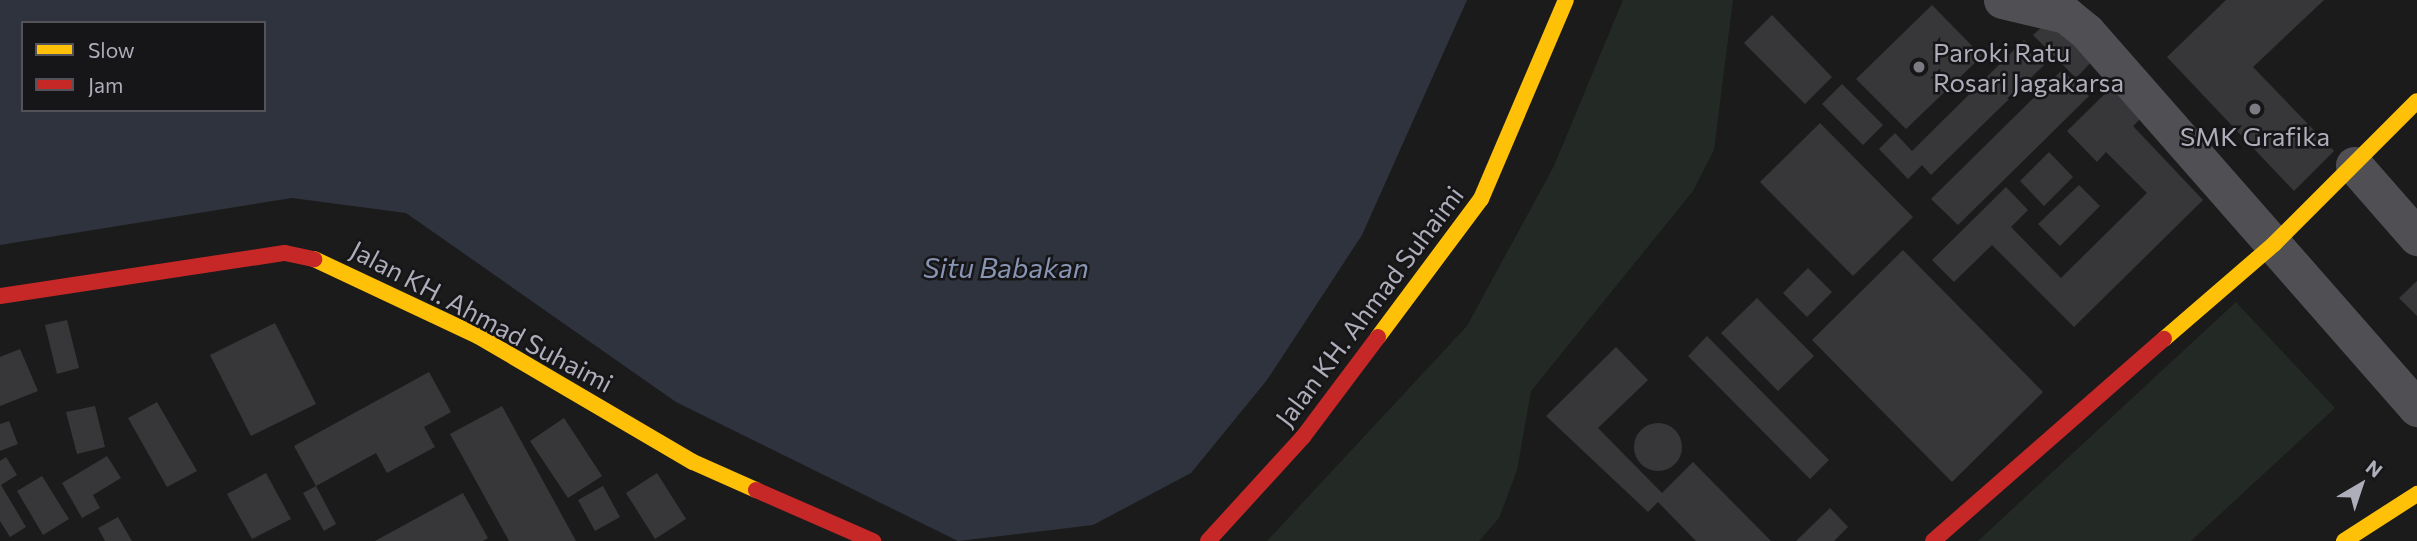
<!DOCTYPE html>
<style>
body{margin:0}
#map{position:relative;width:2417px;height:541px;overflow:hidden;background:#1b1b1b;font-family:Commissioner,sans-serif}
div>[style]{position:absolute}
.green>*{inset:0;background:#232a25}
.water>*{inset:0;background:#2f333d}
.building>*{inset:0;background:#373739}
.round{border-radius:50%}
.street>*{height:37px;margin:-18.5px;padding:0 18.5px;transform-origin:18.5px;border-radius:18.5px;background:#505054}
.slow>*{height:16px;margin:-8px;padding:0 8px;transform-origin:8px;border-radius:8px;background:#ffc107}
.jam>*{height:16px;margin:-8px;padding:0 8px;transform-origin:8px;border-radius:8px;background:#c62828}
.dots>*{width:19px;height:19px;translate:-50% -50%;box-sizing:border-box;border:4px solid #161517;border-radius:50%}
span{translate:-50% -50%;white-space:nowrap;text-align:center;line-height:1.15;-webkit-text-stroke:5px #161517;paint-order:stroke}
.poi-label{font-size:26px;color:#aeaebb}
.left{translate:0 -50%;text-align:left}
.street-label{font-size:26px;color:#aeaebb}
.water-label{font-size:28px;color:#8894b3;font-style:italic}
.legend{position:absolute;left:21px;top:21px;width:245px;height:91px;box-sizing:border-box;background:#161517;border:2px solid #535259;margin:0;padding:9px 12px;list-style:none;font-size:21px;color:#aeaebb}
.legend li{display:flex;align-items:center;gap:14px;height:35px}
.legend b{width:35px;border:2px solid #535259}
.north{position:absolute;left:2326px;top:450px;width:70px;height:70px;-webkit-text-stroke:5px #161517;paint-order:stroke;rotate:39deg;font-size:19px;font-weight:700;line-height:28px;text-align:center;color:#aeaebb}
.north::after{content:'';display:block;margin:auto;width:24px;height:32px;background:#aeaebb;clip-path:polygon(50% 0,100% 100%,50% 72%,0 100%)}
</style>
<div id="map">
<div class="green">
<div style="clip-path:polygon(1623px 0,1733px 0,1714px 150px,1693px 191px,1531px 391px,1517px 470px,1499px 518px,1479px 541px,1267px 541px,1467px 326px,1554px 166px)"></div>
<div style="clip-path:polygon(2236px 302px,2335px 408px,2191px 541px,1978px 541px)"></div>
</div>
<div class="water">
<div style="clip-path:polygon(evenodd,0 0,1467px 0,1362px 235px,1267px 380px,1191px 473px,1093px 525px,958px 541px,676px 402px,406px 213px,292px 198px,0 245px,0 0,23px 23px,264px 23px,264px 110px,23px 110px,23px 23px)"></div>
</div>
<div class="building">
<div style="clip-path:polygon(2226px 0,2324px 0,2253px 67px,2334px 151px,2294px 191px,2167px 57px)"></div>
<div style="clip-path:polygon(1932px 5px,1982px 56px,1906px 129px,1856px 79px)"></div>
<div style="clip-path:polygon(2057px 13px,2098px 55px,2076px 78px,2033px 35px)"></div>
<div style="clip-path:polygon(1772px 15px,1832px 77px,1805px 104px,1744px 43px)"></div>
<div style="clip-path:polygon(2024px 40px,2046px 63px,1931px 175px,1922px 165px,1908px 179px,1879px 149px,1895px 133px,1912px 151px)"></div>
<div style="clip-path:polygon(2062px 70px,2089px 96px,1958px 225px,1931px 199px)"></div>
<div style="clip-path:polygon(2118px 81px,2148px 111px,2133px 126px,2203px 200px,2074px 327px,1992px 245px,1954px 282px,1932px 260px,2006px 187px,2028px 210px,2011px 227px,2061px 278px,2147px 193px,2106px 152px,2097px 162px,2067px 131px)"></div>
<div style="clip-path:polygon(1842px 84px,1883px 125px,1863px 145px,1822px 104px)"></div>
<div style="clip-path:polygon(1820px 123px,1913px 217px,1853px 276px,1760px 182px)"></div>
<div style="clip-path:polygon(2049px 152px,2073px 177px,2044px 206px,2020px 181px)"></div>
<div style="clip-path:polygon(2079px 185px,2100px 206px,2060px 246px,2038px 224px)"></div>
<div style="clip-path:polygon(1903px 250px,2043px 392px,1952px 482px,1812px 340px)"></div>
<div style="clip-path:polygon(1808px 268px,1832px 292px,1807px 317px,1783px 293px)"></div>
<div style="clip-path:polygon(2417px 281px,2417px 316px,2399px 298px)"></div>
<div style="clip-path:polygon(1757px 298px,1814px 356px,1778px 391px,1721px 333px)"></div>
<div style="clip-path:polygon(67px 320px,79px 368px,57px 374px,45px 325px)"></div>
<div style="clip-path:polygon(275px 323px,316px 404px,251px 436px,210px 355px)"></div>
<div style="clip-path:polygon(1707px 336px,1829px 460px,1810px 479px,1688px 356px)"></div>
<div style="clip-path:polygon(1616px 347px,1648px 380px,1598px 428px,1662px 493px,1693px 462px,1771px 541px,1696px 541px,1658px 502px,1648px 512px,1546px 416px)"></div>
<div style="clip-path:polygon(20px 349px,38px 391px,0 406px,0 357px)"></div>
<div style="clip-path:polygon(429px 372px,451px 412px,424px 427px,435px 447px,387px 473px,376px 453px,316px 486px,294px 446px)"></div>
<div style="clip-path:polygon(157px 402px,197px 471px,167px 487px,128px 418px)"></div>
<div style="clip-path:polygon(95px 406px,105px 447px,77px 454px,66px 412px)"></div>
<div style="clip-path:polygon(502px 406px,576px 541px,509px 541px,450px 434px)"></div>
<div style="clip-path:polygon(564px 418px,602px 476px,568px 498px,530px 441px)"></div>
<div style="clip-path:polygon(9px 421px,18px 444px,0 451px,0 424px)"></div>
<div class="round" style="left:1634px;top:423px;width:48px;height:48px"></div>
<div style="clip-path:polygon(107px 456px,121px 478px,93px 495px,100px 508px,82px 518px,62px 483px)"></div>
<div style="clip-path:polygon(6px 457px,17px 475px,1px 485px,26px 527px,10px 537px,0 521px,0 461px)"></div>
<div style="clip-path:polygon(266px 473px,291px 519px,252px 539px,227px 494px)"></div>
<div style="clip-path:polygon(657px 473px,686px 519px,655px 539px,626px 493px)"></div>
<div style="clip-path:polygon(42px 476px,69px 519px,43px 535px,17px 491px)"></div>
<div style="clip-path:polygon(316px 486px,336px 524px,324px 531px,303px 493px)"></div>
<div style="clip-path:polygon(603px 486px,620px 517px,595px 531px,578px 500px)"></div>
<div style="clip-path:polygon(463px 493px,488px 538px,483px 541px,375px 541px)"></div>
<div style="clip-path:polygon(1830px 508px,1848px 527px,1834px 541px,1796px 541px)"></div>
<div style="clip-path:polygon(118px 517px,132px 541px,105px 541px,98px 528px)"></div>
</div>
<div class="street">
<div style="left:2002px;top:0;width:66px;rotate:13.2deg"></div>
<div style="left:2066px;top:15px;width:26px;rotate:39deg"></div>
<div style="left:2086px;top:31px;width:502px;rotate:48.72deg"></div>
<div style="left:2354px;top:165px;width:96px;rotate:48.8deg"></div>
</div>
<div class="slow">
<div style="left:314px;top:259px;width:181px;rotate:25.2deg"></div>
<div style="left:478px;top:336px;width:249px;rotate:30.4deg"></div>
<div style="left:693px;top:462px;width:69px;rotate:24deg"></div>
<div style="left:1378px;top:337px;width:172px;rotate:-53.3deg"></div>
<div style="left:1481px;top:199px;width:216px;rotate:-66.9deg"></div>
<div style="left:2164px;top:339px;width:145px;rotate:-40.8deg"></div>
<div style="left:2274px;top:244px;width:202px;rotate:-45deg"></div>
<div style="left:2344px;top:541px;width:87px;rotate:-32.8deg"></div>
</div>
<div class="jam">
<div style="left:0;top:296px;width:288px;rotate:-8.6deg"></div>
<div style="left:285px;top:253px;width:30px;rotate:12deg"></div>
<div style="left:756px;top:490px;width:128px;rotate:23.6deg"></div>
<div style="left:1208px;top:541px;width:141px;rotate:-47.6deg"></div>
<div style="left:1303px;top:437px;width:125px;rotate:-53.1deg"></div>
<div style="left:1933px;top:541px;width:307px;rotate:-41.2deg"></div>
</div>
<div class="dots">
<div style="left:1919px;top:67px;background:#7b7b83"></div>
<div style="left:2255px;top:109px;background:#7b7b83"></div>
</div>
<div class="poi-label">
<span class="left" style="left:1933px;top:67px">Paroki Ratu<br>Rosari Jagakarsa</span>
<span style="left:2255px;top:136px">SMK Grafika</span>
</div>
<div class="street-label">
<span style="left:1369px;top:306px;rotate:-53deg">Jalan KH. Ahmad Suhaimi</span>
<span style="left:482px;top:316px;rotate:28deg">Jalan KH. Ahmad Suhaimi</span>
</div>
<div class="water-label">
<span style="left:1006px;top:267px">Situ Babakan</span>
</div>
<ul class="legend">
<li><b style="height:9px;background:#ffc107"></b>Slow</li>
<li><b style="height:9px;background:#c62828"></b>Jam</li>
</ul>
<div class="north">N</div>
</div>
